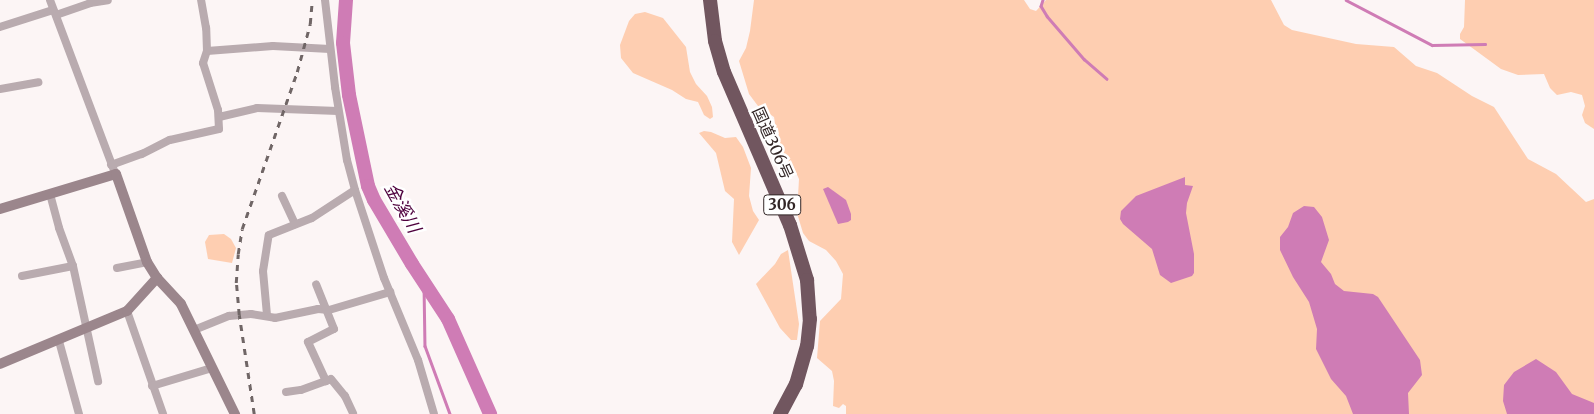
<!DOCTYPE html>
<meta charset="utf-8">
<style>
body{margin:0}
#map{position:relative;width:1594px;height:414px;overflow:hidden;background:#fcf5f5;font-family:Merriweather,"Noto Sans JP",serif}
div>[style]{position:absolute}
.green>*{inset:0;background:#feceb1}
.water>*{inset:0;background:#cf7cb5}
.stream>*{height:2.5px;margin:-1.25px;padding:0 1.25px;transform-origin:1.25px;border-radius:1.25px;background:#cf7cb5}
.river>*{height:14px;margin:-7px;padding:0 7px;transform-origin:7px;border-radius:7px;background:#cf7cb5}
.street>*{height:8px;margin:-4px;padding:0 4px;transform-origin:4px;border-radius:4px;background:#b9abaf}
.secondary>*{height:10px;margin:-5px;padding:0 5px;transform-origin:5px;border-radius:5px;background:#9b868c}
.highway>*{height:14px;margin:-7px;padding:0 7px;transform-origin:7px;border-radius:7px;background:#71565f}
.rail>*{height:2.5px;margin-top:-1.25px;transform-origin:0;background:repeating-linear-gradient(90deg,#706666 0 6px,transparent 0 12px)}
span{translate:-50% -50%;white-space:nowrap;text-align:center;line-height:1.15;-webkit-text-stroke:5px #fff;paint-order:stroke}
.shield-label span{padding:1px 4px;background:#fff;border:1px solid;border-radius:4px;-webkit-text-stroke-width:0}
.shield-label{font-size:15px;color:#322626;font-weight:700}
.street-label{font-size:16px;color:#322626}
.water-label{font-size:18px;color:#4e003d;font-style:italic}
</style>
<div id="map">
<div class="green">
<div style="clip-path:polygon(754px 0,1024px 0,1030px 9px,1036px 11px,1046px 0,1271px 0,1284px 25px,1292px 30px,1356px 44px,1394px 47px,1416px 66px,1437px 73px,1472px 96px,1494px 107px,1528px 159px,1556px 174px,1586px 202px,1594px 199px,1594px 414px,846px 414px,846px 406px,843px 404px,839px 408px,833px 406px,834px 381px,832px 371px,817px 358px,820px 321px,841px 299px,843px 274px,836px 261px,826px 250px,809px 241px,803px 233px,797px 213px,799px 179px,793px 166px,768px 145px,768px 139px,776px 129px,774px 117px,758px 106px,749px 94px,739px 61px,746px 48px,750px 31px)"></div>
<div style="clip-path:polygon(1465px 0,1594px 0,1594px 129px,1585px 123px,1582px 115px,1585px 106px,1582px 95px,1571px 92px,1557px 95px,1550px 88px,1544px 74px,1518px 75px,1501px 69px,1460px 39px,1460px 34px,1464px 27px)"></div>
<div style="clip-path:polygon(645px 12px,663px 18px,686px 47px,690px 72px,696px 84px,707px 96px,712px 107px,713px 117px,710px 119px,704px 115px,698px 102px,686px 99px,672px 90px,633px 73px,621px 58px,620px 45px,629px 21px,635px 14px)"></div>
<div style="clip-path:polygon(704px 131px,711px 132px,725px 138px,736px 137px,743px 147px,751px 168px,749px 196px,753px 211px,759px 220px,739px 255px,732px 242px,734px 199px,725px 191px,716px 153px,699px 133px)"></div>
<div style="clip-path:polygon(224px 234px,231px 239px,236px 248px,232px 263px,208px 259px,205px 242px,209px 235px)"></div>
<div style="clip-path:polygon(788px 250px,799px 324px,797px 340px,791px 340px,780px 328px,756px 284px,775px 264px,781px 254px)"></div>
</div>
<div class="water">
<div style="clip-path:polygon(1185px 177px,1185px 185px,1193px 186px,1187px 203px,1186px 213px,1194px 254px,1194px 273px,1192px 276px,1171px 283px,1160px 275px,1152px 249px,1123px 224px,1120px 219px,1121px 211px,1136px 196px)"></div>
<div style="clip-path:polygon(828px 187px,846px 200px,851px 214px,851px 220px,848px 222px,838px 224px,823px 189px)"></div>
<div style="clip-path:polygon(1304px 206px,1314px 207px,1322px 217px,1329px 240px,1321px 262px,1331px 274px,1335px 284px,1344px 291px,1373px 294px,1378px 297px,1420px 360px,1422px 375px,1408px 393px,1409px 414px,1353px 414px,1346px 396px,1331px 379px,1316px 349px,1317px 329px,1309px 302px,1293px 277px,1280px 250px,1280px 237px,1288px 227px,1293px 213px)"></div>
<div style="clip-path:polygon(1536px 359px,1556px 372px,1572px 394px,1594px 403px,1594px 414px,1507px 414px,1503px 401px,1504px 385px,1514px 372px)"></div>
</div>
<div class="stream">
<div style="left:1043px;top:0;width:6px;rotate:108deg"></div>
<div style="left:1041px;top:6px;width:12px;rotate:59deg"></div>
<div style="left:1047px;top:16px;width:57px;rotate:49.3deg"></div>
<div style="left:1084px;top:59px;width:30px;rotate:41deg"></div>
<div style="left:1346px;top:0;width:97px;rotate:27.6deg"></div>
<div style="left:1432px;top:45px;width:53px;rotate:-1.1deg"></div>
<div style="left:424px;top:284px;width:62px;rotate:89.1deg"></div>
<div style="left:425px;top:346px;width:72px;rotate:69.8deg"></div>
</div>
<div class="river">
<div style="left:346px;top:0;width:43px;rotate:94deg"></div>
<div style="left:343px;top:43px;width:52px;rotate:83.4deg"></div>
<div style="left:349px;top:95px;width:93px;rotate:78.2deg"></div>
<div style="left:368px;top:186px;width:15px;rotate:67deg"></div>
<div style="left:374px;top:200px;width:74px;rotate:59.3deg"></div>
<div style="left:412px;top:264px;width:66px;rotate:56.8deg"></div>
<div style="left:448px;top:319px;width:104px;rotate:66.1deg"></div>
</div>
<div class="street">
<div style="left:50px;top:0;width:182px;rotate:69.4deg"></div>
<div style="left:325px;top:0;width:88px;rotate:83.4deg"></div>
<div style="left:335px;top:87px;width:74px;rotate:80.7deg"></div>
<div style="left:347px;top:160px;width:31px;rotate:75deg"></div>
<div style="left:355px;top:190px;width:93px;rotate:71.8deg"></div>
<div style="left:384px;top:278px;width:89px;rotate:67.5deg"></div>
<div style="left:418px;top:360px;width:56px;rotate:73.5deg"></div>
<div style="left:56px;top:15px;width:36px;rotate:-19deg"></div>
<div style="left:90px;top:3px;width:18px;rotate:-9deg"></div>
<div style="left:0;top:27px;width:56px;rotate:-17.8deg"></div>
<div style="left:207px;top:51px;width:66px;rotate:-4.3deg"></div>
<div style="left:273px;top:46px;width:57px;rotate:3deg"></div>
<div style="left:0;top:89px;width:39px;rotate:-10deg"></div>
<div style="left:219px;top:117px;width:39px;rotate:-13deg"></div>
<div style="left:257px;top:108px;width:81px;rotate:2.1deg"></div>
<div style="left:111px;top:165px;width:33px;rotate:-20deg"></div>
<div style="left:142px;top:154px;width:31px;rotate:-27deg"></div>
<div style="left:170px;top:140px;width:50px;rotate:-12.7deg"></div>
<div style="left:219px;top:129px;width:19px;rotate:-93deg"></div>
<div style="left:218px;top:110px;width:49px;rotate:-107.7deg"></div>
<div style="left:203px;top:63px;width:13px;rotate:-72deg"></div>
<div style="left:207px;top:51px;width:23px;rotate:-92deg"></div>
<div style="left:206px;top:28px;width:28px;rotate:-100deg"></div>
<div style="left:50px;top:194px;width:35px;rotate:75deg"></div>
<div style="left:59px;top:228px;width:40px;rotate:69.8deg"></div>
<div style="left:73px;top:266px;width:118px;rotate:77.7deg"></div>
<div style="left:282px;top:196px;width:31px;rotate:65deg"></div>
<div style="left:117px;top:268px;width:31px;rotate:-11deg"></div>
<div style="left:22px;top:276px;width:52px;rotate:-11.1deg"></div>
<div style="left:127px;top:311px;width:109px;rotate:70.7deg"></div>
<div style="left:267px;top:315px;width:44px;rotate:-95.2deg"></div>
<div style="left:263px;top:271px;width:36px;rotate:-81deg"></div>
<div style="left:269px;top:235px;width:46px;rotate:-21.6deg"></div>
<div style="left:312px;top:218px;width:51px;rotate:-33.1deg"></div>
<div style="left:194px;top:330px;width:38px;rotate:-22deg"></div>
<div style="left:229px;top:316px;width:22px;rotate:-5deg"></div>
<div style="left:251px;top:314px;width:24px;rotate:9deg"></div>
<div style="left:275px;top:318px;width:44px;rotate:-11.8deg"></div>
<div style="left:318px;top:309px;width:11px;rotate:5deg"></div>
<div style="left:329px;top:310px;width:64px;rotate:-16.4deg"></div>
<div style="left:59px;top:341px;width:76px;rotate:74.7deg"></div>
<div style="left:326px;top:381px;width:5px;rotate:-22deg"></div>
<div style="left:331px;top:379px;width:22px;rotate:51deg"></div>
<div style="left:345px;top:396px;width:19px;rotate:65deg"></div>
<div style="left:152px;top:386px;width:63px;rotate:-16.7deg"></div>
<div style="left:286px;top:392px;width:15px;rotate:-8deg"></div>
<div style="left:301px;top:390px;width:27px;rotate:-20deg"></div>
<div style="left:326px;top:381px;width:43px;rotate:-114.8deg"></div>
<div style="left:308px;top:342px;width:29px;rotate:-27deg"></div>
<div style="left:334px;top:329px;width:48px;rotate:-111.8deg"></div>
</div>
<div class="secondary">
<div style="left:0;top:209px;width:121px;rotate:-16.8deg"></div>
<div style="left:116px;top:174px;width:93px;rotate:70.6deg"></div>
<div style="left:147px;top:262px;width:19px;rotate:58deg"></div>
<div style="left:157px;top:278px;width:35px;rotate:47deg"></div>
<div style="left:181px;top:304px;width:123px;rotate:63.9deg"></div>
<div style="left:0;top:364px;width:138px;rotate:-22.7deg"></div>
<div style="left:127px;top:311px;width:45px;rotate:-47.7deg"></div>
</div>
<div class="highway">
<div style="left:710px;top:0;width:41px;rotate:83deg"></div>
<div style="left:715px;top:41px;width:32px;rotate:74deg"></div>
<div style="left:724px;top:72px;width:167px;rotate:66.7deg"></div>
<div style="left:790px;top:225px;width:58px;rotate:72.8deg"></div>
<div style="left:807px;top:280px;width:39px;rotate:86deg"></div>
<div style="left:810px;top:319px;width:27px;rotate:96deg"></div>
<div style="left:807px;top:346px;width:40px;rotate:106deg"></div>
<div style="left:796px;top:384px;width:34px;rotate:118deg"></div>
</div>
<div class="rail">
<div style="left:254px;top:414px;width:100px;rotate:-98.6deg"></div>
<div style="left:239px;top:315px;width:32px;rotate:-95deg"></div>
<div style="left:236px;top:283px;width:29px;rotate:-86deg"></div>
<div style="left:238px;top:254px;width:25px;rotate:-81deg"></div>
<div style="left:242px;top:229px;width:166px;rotate:-70.7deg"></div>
<div style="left:297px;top:72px;width:50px;rotate:-74.8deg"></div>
<div style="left:310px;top:24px;width:24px;rotate:-85deg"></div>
</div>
<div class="shield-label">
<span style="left:782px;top:205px">306</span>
</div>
<div class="street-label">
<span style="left:773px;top:143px;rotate:66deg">国道306号</span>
</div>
<div class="water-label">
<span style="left:402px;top:208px;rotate:61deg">金溪川</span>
</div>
</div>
